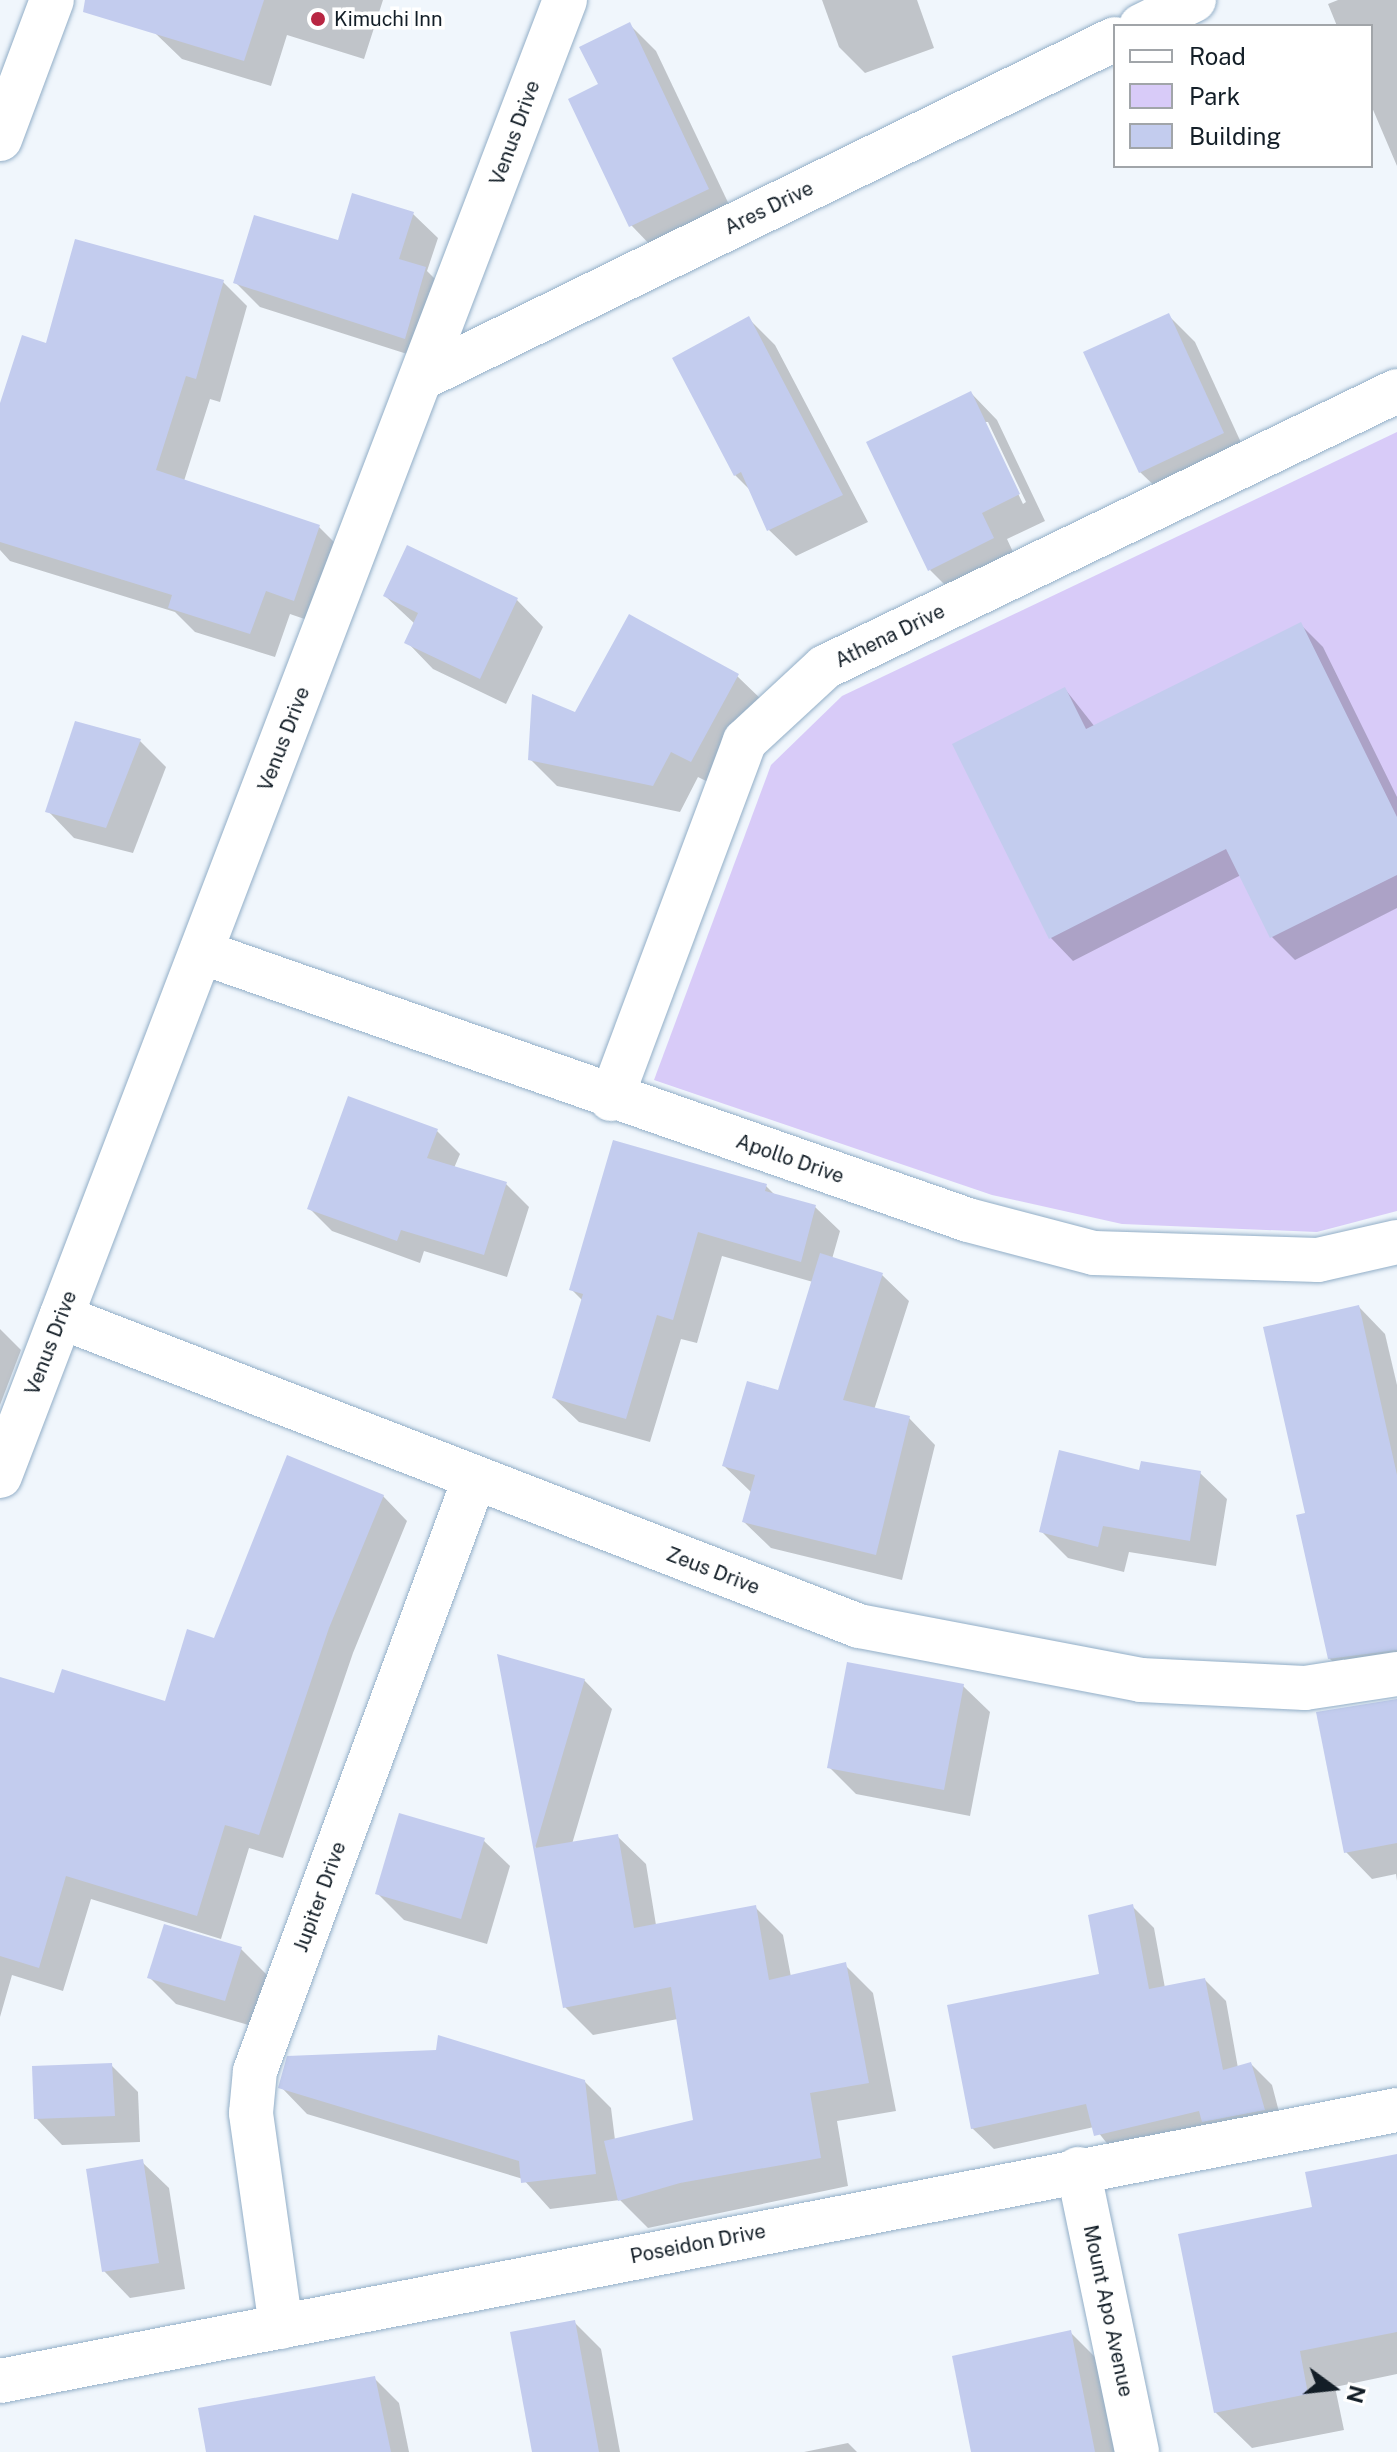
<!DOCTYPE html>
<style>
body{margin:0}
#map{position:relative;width:1397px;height:2452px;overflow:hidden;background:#f0f6fc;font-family:"Public Sans",sans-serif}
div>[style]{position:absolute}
.green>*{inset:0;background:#d8cbf8}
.shadow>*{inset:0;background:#0003}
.building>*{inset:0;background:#c3ccee}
.roads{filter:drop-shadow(0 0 2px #92aec7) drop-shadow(0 0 2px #92aec7)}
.minor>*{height:44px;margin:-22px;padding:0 22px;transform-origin:22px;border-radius:22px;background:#fff}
.major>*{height:44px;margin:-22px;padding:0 22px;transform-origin:22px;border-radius:22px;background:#fff}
.dots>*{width:22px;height:22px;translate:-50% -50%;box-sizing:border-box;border:4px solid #fff;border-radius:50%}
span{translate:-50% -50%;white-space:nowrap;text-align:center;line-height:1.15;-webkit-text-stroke:7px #fff;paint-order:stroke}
.poi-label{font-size:20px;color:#131e27}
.left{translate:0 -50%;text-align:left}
.street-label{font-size:20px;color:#131e27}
.legend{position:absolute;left:1113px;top:24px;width:260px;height:144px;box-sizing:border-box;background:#fff;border:2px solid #a1a5a9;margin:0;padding:10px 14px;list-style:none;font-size:24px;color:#131e27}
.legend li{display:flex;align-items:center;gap:16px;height:40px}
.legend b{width:40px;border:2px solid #a1a5a9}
.north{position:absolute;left:1293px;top:2348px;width:80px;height:80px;-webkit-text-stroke:6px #fff;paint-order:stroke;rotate:105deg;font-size:22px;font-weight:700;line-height:32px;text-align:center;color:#131e27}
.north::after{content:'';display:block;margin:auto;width:28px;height:36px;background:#131e27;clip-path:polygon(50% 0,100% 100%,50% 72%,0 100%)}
</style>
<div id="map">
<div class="green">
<div style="clip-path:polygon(1397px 432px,1397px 1211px,1317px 1232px,1122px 1224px,992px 1195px,654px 1080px,771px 765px,842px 696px)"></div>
</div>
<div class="shadow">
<div style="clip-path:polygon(165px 0,383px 0,364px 59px,287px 35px,271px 86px,182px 59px,155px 33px)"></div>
<div style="clip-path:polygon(822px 0,917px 0,934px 48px,865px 73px,839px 47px)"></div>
<div style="clip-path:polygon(1338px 0,1397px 0,1397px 166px,1371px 105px,1371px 26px,1337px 26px,1328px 4px)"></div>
<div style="clip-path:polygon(630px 25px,656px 51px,734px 215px,657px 252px,631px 225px)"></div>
<div style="clip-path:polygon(413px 214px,438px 238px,427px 271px,449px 293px,429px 361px,260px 307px,236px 283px)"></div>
<div style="clip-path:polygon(223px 282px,247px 306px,220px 402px,210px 399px,184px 481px,319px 527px,343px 551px,319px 624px,290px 614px,275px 657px,195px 632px,175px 612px,10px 561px,0 550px,0 409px,47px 346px)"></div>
<div style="clip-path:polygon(1168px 315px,1195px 342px,1249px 460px,1167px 498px,1140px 472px)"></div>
<div style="clip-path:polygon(749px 319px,775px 345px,868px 522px,796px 556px,769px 530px,751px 491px,735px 475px)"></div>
<div style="clip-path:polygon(evenodd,971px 393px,997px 420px,1045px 521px,1007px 539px,1019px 565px,956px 596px,930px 570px,971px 393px,984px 422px,988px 422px,1026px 502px,1023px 504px,984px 422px)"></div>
<div style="clip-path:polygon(385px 596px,517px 600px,543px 627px,506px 704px,433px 669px,407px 642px,415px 624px)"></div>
<div style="clip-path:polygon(1300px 624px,1323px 647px,1397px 797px,1397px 908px,1295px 960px,1272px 937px,1241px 875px,1073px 961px,1051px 938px,955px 745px,1065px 689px,1095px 727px)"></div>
<div style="clip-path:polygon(737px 676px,764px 702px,718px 787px,698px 777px,680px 812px,557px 786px,530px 759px,576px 715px)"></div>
<div style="clip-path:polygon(140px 741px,166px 767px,133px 853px,74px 838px,48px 811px)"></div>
<div style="clip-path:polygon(437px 1131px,460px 1154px,454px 1168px,506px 1184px,529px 1207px,507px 1277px,424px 1251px,420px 1263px,332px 1231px,309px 1208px)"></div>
<div style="clip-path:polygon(766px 1186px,776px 1196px,815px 1207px,840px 1231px,832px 1259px,882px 1275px,909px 1301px,874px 1410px,909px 1418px,935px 1445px,902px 1580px,771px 1548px,744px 1522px,751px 1492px,724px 1466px,780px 1392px,813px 1282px,722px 1256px,697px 1343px,681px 1339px,650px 1442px,579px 1422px,554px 1398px,583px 1301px,572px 1290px)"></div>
<div style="clip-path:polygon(1359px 1307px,1385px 1334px,1397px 1385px,1397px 1680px,1356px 1685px,1329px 1658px,1307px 1514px)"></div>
<div style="clip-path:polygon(0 1329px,21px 1350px,0 1405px)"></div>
<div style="clip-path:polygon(1141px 1473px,1200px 1473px,1227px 1499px,1216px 1566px,1129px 1552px,1124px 1572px,1068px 1558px,1041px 1531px)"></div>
<div style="clip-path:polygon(383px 1496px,407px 1521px,353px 1653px,283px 1858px,249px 1848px,221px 1939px,91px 1899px,63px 1991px,12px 1975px,0 2017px,0 1679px,55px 1696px,166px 1704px,215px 1640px)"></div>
<div style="clip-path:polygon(500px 1657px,584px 1680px,612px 1709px,572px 1844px,617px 1836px,646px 1864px,656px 1925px,755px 1907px,783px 1935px,791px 1977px,845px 1965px,873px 1993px,896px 2111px,837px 2121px,848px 2186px,648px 2228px,620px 2200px,550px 2209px,523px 2179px,307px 2114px,281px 2087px,584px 2081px,611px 2108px,615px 2140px,696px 2121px,678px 2019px,593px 2035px,565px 2007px)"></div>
<div style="clip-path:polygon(963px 1686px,990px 1712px,970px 1816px,856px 1794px,829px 1767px)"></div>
<div style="clip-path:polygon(1397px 1699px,1397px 1881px,1396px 1874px,1372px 1879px,1346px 1852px)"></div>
<div style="clip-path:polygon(483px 1840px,510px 1866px,487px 1944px,404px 1920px,377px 1893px)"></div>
<div style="clip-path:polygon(1133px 1907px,1154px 1928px,1165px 1988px,1205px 1980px,1226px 2001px,1238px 2068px,1251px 2064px,1272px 2085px,1284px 2131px,1117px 2156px,1094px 2127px,994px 2149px,972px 2128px,1101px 1975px)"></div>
<div style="clip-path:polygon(241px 1949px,267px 1975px,252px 2026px,176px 2004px,150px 1978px)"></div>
<div style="clip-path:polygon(111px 2065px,138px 2092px,140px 2142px,62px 2145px,36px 2118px)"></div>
<div style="clip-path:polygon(1397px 2157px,1397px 2374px,1335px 2387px,1344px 2430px,1252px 2448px,1215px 2412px,1314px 2208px)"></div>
<div style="clip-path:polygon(142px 2162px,169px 2188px,185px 2289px,130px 2298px,104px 2271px)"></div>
<div style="clip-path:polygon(574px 2322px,601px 2349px,620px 2452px,538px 2452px)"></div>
<div style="clip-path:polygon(1070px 2332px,1108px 2370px,1124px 2452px,973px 2452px)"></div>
<div style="clip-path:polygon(374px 2378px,399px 2403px,409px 2452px,208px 2452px)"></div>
<div style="clip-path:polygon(848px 2443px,857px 2452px,804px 2452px)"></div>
</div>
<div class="building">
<div style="clip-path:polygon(85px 0,264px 0,244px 61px,83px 12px)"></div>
<div style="clip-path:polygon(630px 22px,709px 189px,629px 227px,568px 99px,598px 84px,579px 47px)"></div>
<div style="clip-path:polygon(352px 193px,414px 212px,399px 259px,426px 267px,405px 339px,233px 283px,254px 215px,338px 240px)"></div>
<div style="clip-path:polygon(75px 239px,224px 280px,196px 379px,186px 376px,156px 470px,320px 525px,294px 601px,266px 591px,250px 634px,168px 608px,172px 595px,0 542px,0 403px,22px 335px,46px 343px)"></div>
<div style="clip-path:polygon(1169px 313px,1224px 433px,1139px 473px,1083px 352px)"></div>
<div style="clip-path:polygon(749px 316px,843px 495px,767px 531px,741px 472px,734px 476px,672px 358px)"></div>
<div style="clip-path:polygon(971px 391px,1020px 494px,982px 513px,994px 538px,928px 571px,866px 442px)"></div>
<div style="clip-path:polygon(407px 545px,518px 598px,480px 679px,404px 643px,418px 613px,383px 596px)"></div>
<div style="clip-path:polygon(629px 614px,739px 674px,691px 762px,671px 752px,653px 786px,528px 760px,532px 694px,575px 712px)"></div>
<div style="clip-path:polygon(1301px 622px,1397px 817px,1397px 875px,1270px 938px,1226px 849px,1049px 939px,952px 744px,1065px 687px,1086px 729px)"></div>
<div style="clip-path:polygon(75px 721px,141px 739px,106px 828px,45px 812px)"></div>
<div style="clip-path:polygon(348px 1096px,438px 1129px,427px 1158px,507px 1182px,484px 1255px,401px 1230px,397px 1241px,307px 1209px)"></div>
<div style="clip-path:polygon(613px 1140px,767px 1184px,765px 1191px,816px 1205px,801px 1262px,698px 1232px,673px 1320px,657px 1315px,626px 1419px,552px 1398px,583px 1294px,569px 1290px)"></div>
<div style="clip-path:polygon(820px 1253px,883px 1273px,843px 1400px,910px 1416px,876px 1555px,742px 1522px,755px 1475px,722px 1466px,747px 1381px,778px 1390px)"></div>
<div style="clip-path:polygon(1359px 1305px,1397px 1475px,1397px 1650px,1328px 1659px,1296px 1515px,1305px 1513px,1263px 1327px)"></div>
<div style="clip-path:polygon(1059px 1450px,1139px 1470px,1141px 1461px,1201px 1471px,1190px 1541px,1103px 1526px,1098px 1547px,1039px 1532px)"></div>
<div style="clip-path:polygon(287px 1455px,384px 1495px,329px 1628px,259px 1835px,225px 1825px,197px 1916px,66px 1876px,39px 1968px,0 1956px,0 1677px,54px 1693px,62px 1669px,165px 1701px,187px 1629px,214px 1638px)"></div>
<div style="clip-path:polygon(497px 1654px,585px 1679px,535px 1848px,618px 1834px,634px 1928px,756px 1905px,769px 1980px,846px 1962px,869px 2083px,810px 2093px,821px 2158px,680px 2183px,618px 2201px,604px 2141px,693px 2120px,671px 1987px,563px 2008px)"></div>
<div style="clip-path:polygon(847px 1662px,964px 1684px,944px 1790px,827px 1768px)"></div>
<div style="clip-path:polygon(1397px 1699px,1397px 1843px,1344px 1853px,1316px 1712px)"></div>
<div style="clip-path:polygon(399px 1813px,485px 1838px,461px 1919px,375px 1894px)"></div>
<div style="clip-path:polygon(1133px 1904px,1149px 1989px,1205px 1978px,1223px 2070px,1251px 2062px,1265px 2110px,1202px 2122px,1199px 2111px,1094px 2136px,1086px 2104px,971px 2129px,947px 2005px,1099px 1974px,1088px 1915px)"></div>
<div style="clip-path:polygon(164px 1924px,242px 1947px,225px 2001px,147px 1978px)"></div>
<div style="clip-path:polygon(438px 2035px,585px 2080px,596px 2174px,521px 2183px,519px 2161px,278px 2088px,287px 2056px,436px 2050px)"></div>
<div style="clip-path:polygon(112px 2063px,115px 2116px,34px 2119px,32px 2066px)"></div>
<div style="clip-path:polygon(1397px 2154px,1397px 2332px,1300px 2351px,1308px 2394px,1214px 2413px,1178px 2234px,1312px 2207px,1305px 2172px)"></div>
<div style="clip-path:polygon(143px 2159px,159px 2263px,102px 2272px,86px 2169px)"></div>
<div style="clip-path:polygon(575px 2320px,599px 2452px,532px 2452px,510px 2332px)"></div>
<div style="clip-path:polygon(1071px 2330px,1095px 2452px,971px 2452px,952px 2356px)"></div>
<div style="clip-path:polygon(375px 2376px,391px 2452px,206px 2452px,198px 2408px)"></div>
</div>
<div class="roads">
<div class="minor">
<div style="left:1141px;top:26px;width:59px;rotate:-26.1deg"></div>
<div style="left:424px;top:377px;width:769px;rotate:-26.07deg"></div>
<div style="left:201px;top:952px;width:812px;rotate:19.26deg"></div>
<div style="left:968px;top:1220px;width:130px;rotate:14.7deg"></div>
<div style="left:1094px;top:1253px;width:224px;rotate:1.8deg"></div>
<div style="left:1318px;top:1260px;width:81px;rotate:-12.8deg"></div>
<div style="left:611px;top:1099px;width:382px;rotate:-69.5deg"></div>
<div style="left:745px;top:741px;width:109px;rotate:-42.8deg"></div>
<div style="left:825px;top:667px;width:635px;rotate:-25.76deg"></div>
<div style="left:61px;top:1317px;width:856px;rotate:21.17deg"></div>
<div style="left:859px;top:1626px;width:287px;rotate:10.8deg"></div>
<div style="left:1141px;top:1680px;width:164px;rotate:2.8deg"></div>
<div style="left:1305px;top:1688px;width:93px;rotate:-8.7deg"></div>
<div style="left:0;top:1476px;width:1580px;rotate:-69.05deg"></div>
<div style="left:1078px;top:2169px;width:289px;rotate:78.2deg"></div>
<div style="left:281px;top:2327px;width:216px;rotate:-98deg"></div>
<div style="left:251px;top:2113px;width:42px;rotate:-84.6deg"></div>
<div style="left:255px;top:2071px;width:630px;rotate:-69.67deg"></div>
<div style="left:0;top:2381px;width:1423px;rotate:-10.98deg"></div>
</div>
<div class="major">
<div style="left:0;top:139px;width:148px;rotate:-69.5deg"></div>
</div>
</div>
<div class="dots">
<div style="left:318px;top:19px;background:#b82642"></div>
</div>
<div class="poi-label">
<span class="left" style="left:334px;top:19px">Kimuchi Inn</span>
</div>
<div class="street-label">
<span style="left:515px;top:133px;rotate:-70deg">Venus Drive</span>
<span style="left:769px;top:208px;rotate:-26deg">Ares Drive</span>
<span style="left:890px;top:636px;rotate:-26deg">Athena Drive</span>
<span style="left:284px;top:739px;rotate:-69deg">Venus Drive</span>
<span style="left:790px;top:1159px;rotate:19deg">Apollo Drive</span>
<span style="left:51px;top:1343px;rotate:-69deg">Venus Drive</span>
<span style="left:713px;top:1571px;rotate:21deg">Zeus Drive</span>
<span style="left:320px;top:1897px;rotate:-70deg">Jupiter Drive</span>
<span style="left:698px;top:2244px;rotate:-11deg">Poseidon Drive</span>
<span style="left:1108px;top:2311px;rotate:78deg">Mount Apo Avenue</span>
</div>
<ul class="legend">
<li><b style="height:10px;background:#fff"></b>Road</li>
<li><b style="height:22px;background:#d8cbf8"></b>Park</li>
<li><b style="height:22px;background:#c3ccee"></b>Building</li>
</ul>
<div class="north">N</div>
</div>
